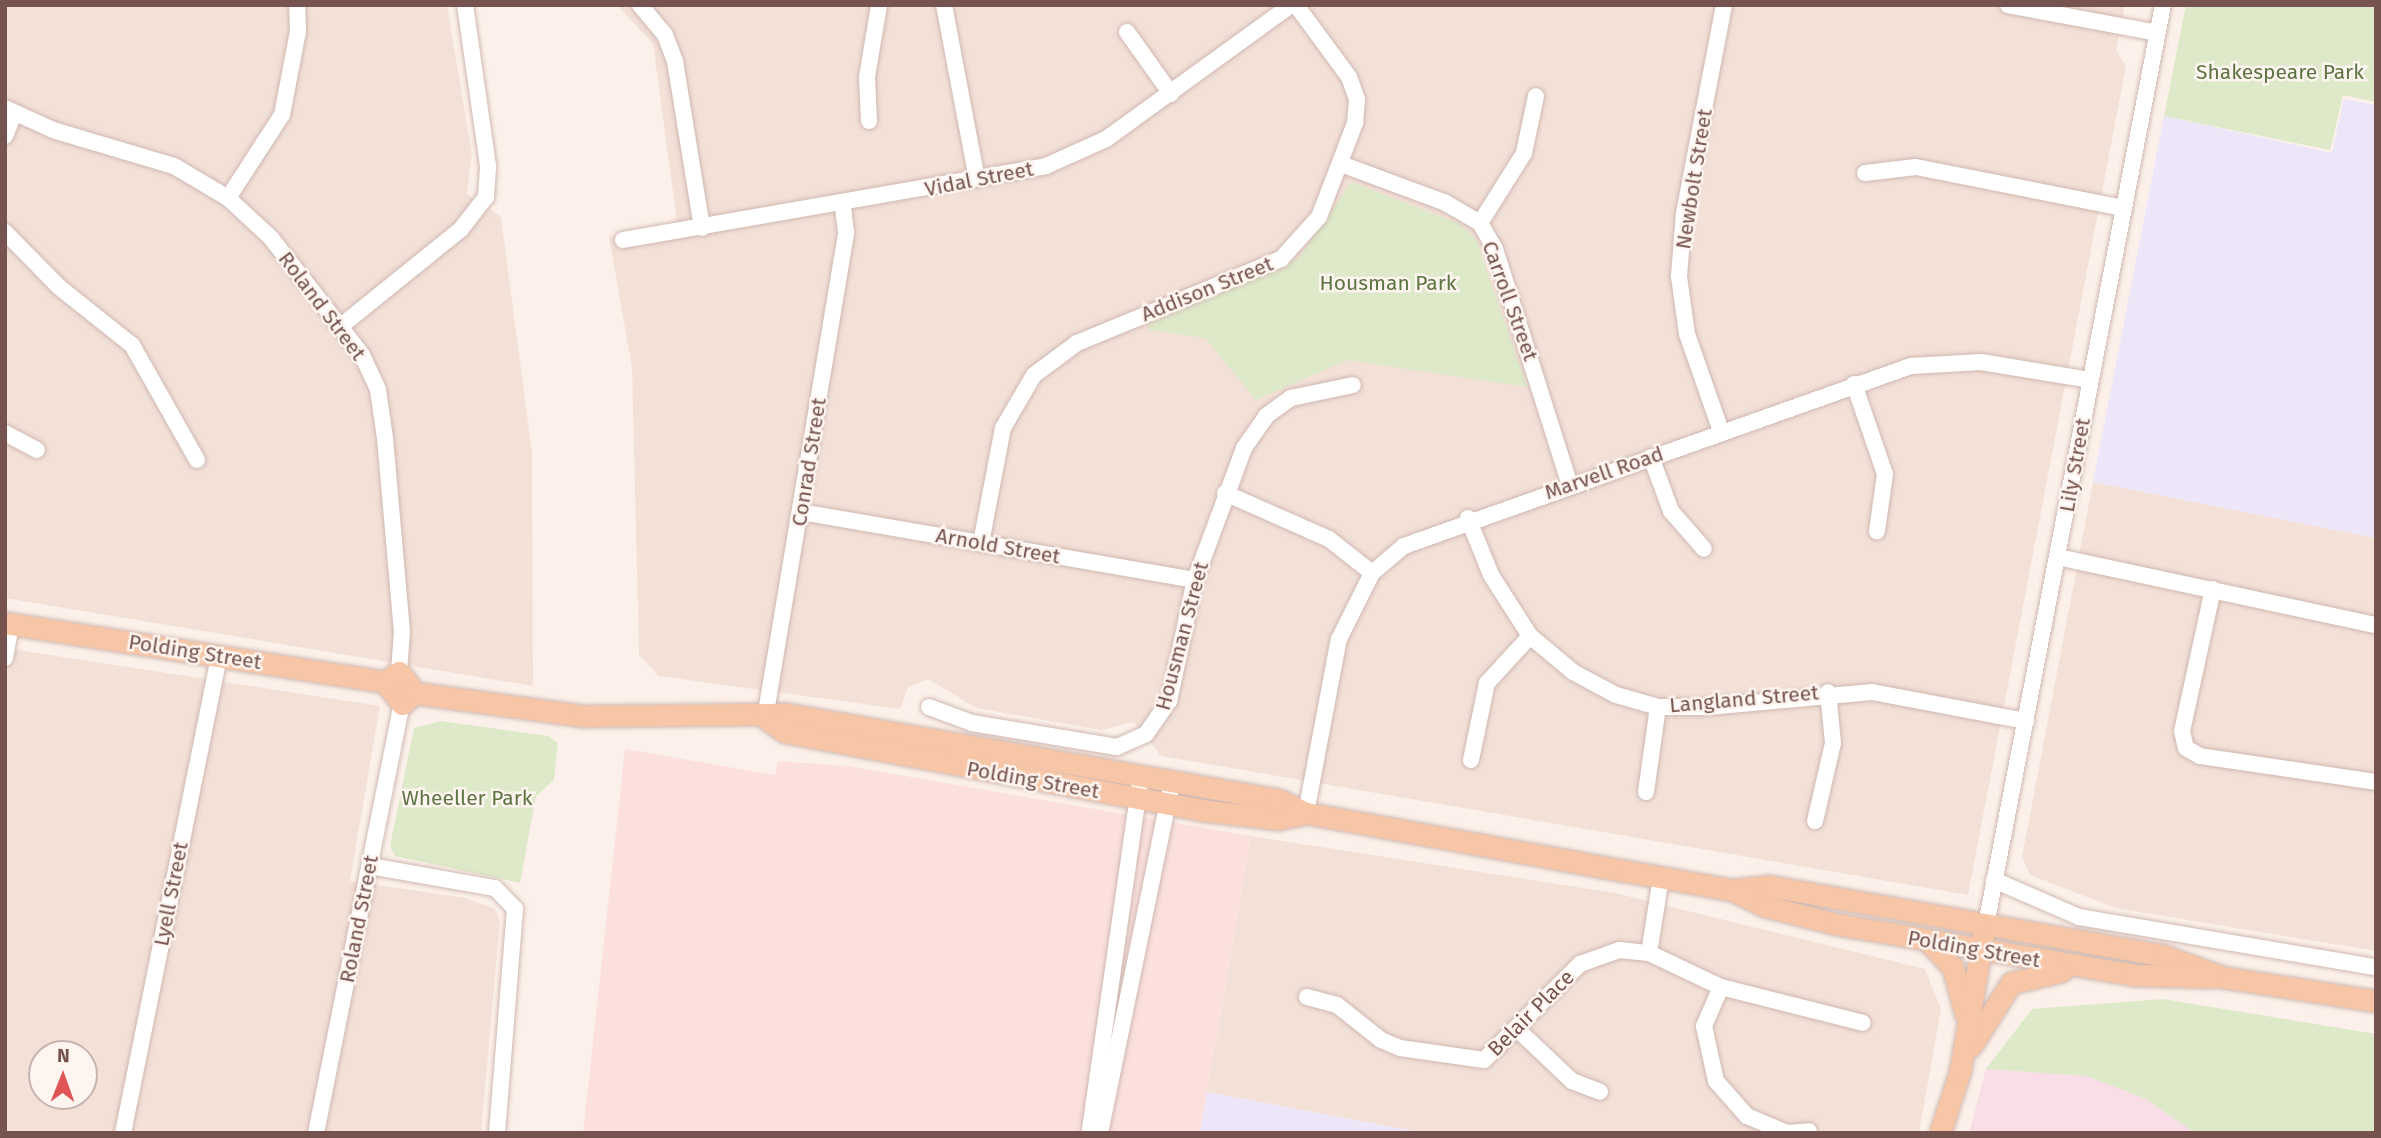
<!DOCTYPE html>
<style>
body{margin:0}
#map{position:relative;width:2381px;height:1138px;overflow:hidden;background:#fcf1ea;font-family:"Fira Sans",sans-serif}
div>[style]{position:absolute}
.residential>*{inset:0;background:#f3e1d8}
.commercial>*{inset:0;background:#fbe0de}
.education>*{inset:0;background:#ede6f8}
.medical>*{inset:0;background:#f9dde7}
.green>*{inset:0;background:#dde9c8}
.roads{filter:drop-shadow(0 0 2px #d0b9b2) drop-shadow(0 0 2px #d0b9b2)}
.minor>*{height:16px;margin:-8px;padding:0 8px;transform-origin:8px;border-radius:8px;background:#fff}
.major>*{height:21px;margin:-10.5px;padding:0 10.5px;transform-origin:10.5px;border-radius:10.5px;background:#f7c6a6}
span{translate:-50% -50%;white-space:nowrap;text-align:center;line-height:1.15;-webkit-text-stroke:5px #fef5f0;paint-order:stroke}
.park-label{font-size:21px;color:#5d7443}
.street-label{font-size:21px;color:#76534e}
.frame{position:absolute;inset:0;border:7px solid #76534e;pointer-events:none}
.north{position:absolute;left:28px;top:1040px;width:70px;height:70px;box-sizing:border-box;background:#fef5f0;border:2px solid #c8b4af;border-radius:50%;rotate:1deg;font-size:19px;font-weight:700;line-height:28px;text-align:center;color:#76534e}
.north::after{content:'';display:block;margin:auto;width:24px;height:32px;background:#df5555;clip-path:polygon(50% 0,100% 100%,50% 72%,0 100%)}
</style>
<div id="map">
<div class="residential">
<div style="clip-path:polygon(5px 5px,447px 5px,472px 154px,467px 194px,501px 217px,532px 453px,533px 686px,5px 598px)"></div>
<div style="clip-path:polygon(617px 5px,2125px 5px,2116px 50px,2126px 66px,1968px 895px,1161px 756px,1134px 722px,1101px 730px,976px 708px,928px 679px,908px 687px,900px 709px,659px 676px,639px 655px,632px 368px,609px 237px,677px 222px,653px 44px)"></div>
<div style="clip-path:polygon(2093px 482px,2376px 538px,2376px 951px,2115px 908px,2030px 875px,2022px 857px)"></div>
<div style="clip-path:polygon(evenodd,5px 648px,380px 706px,350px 881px,466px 898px,495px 909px,500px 921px,481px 1133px,5px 1133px,5px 648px,42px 1054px,84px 1054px,84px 1096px,42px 1096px,42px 1054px)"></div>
<div style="clip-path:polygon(1251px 836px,1615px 893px,1925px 969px,1941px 1009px,1919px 1133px,1424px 1133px,1207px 1092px)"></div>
</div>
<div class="commercial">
<div style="clip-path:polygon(625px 749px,775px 775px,778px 761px,848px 766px,1251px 836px,1200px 1133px,583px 1133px)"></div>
</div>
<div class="education">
<div style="clip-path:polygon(2344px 99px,2376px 105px,2376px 538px,2093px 482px,2164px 116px,2332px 153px)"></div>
<div style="clip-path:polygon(1207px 1092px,1424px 1133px,1200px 1133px)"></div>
</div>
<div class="medical">
<div style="clip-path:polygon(1986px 1069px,2086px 1076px,2144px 1098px,2195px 1133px,1969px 1133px)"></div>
</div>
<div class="green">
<div style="clip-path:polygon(2186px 5px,2376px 5px,2376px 102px,2343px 95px,2330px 150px,2164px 116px)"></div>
<div style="clip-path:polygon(1351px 182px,1458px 223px,1476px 239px,1527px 387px,1347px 360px,1256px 400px,1205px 338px,1149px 330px,1147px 325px,1299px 258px)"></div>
<div style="clip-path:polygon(441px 721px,548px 736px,558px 743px,554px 780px,536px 796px,520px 883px,395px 856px,390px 846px,414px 728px)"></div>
<div style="clip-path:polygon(2163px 999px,2376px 1034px,2376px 1133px,2195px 1133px,2144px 1098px,2086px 1076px,1986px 1069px,2032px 1009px)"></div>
</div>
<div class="roads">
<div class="minor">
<div style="left:640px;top:5px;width:39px;rotate:50deg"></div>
<div style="left:665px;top:35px;width:28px;rotate:69deg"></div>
<div style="left:675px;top:61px;width:169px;rotate:80.8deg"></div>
<div style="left:944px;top:5px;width:177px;rotate:79.3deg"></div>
<div style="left:2008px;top:5px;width:152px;rotate:10.6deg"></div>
<div style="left:1127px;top:32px;width:76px;rotate:54.6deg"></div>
<div style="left:5px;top:108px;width:53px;rotate:24.6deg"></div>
<div style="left:53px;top:130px;width:126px;rotate:16.6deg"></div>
<div style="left:174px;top:166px;width:63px;rotate:30.7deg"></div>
<div style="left:228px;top:198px;width:59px;rotate:42.9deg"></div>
<div style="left:271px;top:238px;width:148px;rotate:52.1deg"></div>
<div style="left:362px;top:355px;width:38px;rotate:65deg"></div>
<div style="left:378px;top:390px;width:49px;rotate:81.7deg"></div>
<div style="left:385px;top:438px;width:194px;rotate:85deg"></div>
<div style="left:402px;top:631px;width:41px;rotate:94.2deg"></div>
<div style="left:869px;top:121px;width:44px;rotate:-92.6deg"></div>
<div style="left:867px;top:77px;width:73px;rotate:-80.5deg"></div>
<div style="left:5px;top:136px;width:24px;rotate:-68deg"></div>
<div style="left:1341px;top:164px;width:110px;rotate:20.3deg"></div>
<div style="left:1444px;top:202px;width:42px;rotate:30.3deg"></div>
<div style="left:1480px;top:223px;width:30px;rotate:60deg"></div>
<div style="left:1495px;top:249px;width:248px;rotate:72.4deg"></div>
<div style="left:1865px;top:173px;width:51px;rotate:-6.7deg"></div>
<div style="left:1916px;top:167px;width:212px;rotate:11.2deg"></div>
<div style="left:228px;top:198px;width:99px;rotate:-57deg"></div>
<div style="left:282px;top:115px;width:86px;rotate:-79.2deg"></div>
<div style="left:298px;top:31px;width:26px;rotate:-92deg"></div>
<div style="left:1480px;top:223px;width:83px;rotate:-57.8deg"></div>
<div style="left:1524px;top:153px;width:58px;rotate:-78.1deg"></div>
<div style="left:5px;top:232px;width:77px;rotate:45.5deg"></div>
<div style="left:59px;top:287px;width:93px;rotate:38.5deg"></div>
<div style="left:132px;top:345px;width:132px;rotate:60.5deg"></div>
<div style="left:623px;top:240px;width:429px;rotate:-9.9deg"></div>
<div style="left:1046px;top:166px;width:66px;rotate:-24.2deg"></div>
<div style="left:1106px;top:139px;width:228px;rotate:-35.9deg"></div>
<div style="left:341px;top:326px;width:154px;rotate:-38.9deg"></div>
<div style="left:461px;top:229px;width:41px;rotate:-52deg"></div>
<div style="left:486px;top:197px;width:31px;rotate:-86deg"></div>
<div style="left:488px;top:166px;width:163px;rotate:-98.1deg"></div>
<div style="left:1854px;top:384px;width:95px;rotate:71deg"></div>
<div style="left:1885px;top:474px;width:58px;rotate:98deg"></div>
<div style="left:1721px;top:431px;width:103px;rotate:-109.3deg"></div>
<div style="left:1687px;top:334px;width:59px;rotate:-97.9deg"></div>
<div style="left:1679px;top:276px;width:63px;rotate:-85.5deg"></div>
<div style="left:1684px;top:213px;width:212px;rotate:-79.1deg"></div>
<div style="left:5px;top:433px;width:36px;rotate:28deg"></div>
<div style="left:1651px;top:457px;width:58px;rotate:69.7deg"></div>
<div style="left:1671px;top:511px;width:50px;rotate:49deg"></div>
<div style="left:1225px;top:493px;width:114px;rotate:23.9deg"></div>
<div style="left:1329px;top:539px;width:55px;rotate:38.3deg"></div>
<div style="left:801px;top:512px;width:400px;rotate:9.8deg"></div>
<div style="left:1468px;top:518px;width:61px;rotate:68deg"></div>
<div style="left:1491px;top:575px;width:72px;rotate:57.4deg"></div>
<div style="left:1530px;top:636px;width:56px;rotate:39.9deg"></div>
<div style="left:1573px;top:672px;width:49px;rotate:28.1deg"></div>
<div style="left:1616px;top:695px;width:44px;rotate:15.9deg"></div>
<div style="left:1658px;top:707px;width:50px"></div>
<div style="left:1708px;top:707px;width:165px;rotate:-5.2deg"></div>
<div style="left:1872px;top:692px;width:157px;rotate:10.7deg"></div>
<div style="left:981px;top:543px;width:117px;rotate:-79.2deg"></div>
<div style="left:1003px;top:428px;width:61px;rotate:-59.7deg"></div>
<div style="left:1034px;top:375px;width:54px;rotate:-36.7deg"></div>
<div style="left:1077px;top:343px;width:221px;rotate:-22.4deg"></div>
<div style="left:1281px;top:259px;width:57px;rotate:-47.9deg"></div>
<div style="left:1319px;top:217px;width:101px;rotate:-69deg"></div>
<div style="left:1355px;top:123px;width:24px;rotate:-85deg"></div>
<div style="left:1357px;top:99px;width:23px;rotate:-110deg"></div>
<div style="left:1349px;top:77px;width:89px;rotate:-126.4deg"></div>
<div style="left:2058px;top:557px;width:325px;rotate:12.1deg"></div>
<div style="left:2213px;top:589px;width:145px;rotate:102.3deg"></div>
<div style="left:2182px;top:731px;width:17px;rotate:77deg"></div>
<div style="left:2186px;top:748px;width:16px;rotate:30deg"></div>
<div style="left:2200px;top:756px;width:178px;rotate:8.4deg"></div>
<div style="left:5px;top:658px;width:35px;rotate:-80deg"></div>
<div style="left:929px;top:707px;width:46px;rotate:20.4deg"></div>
<div style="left:972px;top:723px;width:147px;rotate:9.4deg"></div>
<div style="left:1117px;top:747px;width:32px;rotate:-24deg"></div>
<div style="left:1146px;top:734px;width:40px;rotate:-55.1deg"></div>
<div style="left:1169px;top:701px;width:124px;rotate:-77.9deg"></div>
<div style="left:1195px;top:580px;width:141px;rotate:-69.6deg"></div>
<div style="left:1244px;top:448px;width:39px;rotate:-55deg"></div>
<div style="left:1266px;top:416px;width:31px;rotate:-36deg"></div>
<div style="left:1291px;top:398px;width:63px;rotate:-11.8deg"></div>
<div style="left:765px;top:718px;width:493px;rotate:-80.5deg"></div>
<div style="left:846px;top:232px;width:26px;rotate:-97deg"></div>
<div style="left:1471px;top:760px;width:79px;rotate:-78.3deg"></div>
<div style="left:1487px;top:683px;width:64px;rotate:-47.5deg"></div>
<div style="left:1646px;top:792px;width:86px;rotate:-82deg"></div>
<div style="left:1306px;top:813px;width:177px;rotate:-79.3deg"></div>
<div style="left:1339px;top:639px;width:74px;rotate:-63.4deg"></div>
<div style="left:1372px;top:573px;width:42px;rotate:-40.2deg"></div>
<div style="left:1404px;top:546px;width:538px;rotate:-19.55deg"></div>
<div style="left:1911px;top:366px;width:70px;rotate:-3.3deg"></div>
<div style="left:1981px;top:362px;width:110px;rotate:9.4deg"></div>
<div style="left:1815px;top:821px;width:80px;rotate:-77deg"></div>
<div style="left:1833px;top:743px;width:51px;rotate:-95.6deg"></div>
<div style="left:370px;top:866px;width:127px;rotate:10deg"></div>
<div style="left:495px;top:888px;width:29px;rotate:46deg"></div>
<div style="left:515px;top:909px;width:225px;rotate:94.6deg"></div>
<div style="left:1994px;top:880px;width:93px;rotate:23.5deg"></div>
<div style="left:2079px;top:917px;width:301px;rotate:9.6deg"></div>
<div style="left:1986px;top:925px;width:937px;rotate:-79.11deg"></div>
<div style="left:1649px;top:953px;width:77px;rotate:-81deg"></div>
<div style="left:1721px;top:987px;width:43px;rotate:113.6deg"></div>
<div style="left:1704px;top:1026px;width:56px;rotate:77.7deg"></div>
<div style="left:1716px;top:1081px;width:47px;rotate:48.5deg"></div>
<div style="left:1747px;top:1116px;width:43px;rotate:23deg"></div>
<div style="left:1307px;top:997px;width:31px;rotate:15deg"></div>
<div style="left:1337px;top:1005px;width:56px;rotate:38.5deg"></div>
<div style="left:1381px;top:1040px;width:21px;rotate:23deg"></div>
<div style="left:1400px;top:1048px;width:85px;rotate:8.1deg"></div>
<div style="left:1484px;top:1060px;width:136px;rotate:-45deg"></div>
<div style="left:1580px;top:964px;width:41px;rotate:-19.7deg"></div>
<div style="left:1619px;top:950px;width:30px;rotate:6deg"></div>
<div style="left:1649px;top:953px;width:80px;rotate:25.3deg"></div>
<div style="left:1721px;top:987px;width:146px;rotate:14.2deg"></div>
<div style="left:1517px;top:1029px;width:76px;rotate:43.4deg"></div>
<div style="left:1572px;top:1081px;width:30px;rotate:21deg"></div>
<div style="left:1090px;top:1129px;width:357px;rotate:-81.8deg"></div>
<div style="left:123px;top:1133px;width:488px;rotate:-78.6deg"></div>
<div style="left:316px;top:1133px;width:438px;rotate:-78.7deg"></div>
<div style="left:1100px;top:1133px;width:358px;rotate:-78.4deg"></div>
<div style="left:1788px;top:1133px;width:21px;rotate:-5deg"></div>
</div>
<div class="major">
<div style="left:5px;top:623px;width:385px;rotate:8.8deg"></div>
<div style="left:385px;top:682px;width:28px;rotate:52deg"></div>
<div style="left:402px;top:704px;width:17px;rotate:-40deg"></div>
<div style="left:385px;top:682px;width:17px;rotate:-36deg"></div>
<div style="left:399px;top:672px;width:26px;rotate:53deg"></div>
<div style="left:415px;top:693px;width:171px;rotate:7.8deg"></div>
<div style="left:584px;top:716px;width:203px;rotate:-0.6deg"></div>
<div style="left:787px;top:714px;width:499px;rotate:9.9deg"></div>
<div style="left:1279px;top:800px;width:30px;rotate:26deg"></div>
<div style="left:1306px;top:813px;width:325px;rotate:10.3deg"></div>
<div style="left:1626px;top:871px;width:108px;rotate:10.2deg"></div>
<div style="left:1732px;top:890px;width:37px;rotate:-6deg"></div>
<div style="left:1769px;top:886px;width:402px;rotate:10deg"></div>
<div style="left:2165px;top:956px;width:61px;rotate:20.2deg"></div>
<div style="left:2222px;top:977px;width:156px;rotate:8.9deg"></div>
<div style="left:765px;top:718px;width:24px;rotate:35deg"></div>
<div style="left:785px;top:732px;width:422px;rotate:10.6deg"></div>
<div style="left:1200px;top:810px;width:79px;rotate:6.6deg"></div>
<div style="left:1278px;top:819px;width:29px;rotate:-12deg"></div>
<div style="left:1732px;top:890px;width:37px;rotate:26deg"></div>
<div style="left:1765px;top:906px;width:73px;rotate:14.2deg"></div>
<div style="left:1836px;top:924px;width:301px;rotate:9.7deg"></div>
<div style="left:2133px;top:975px;width:79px;rotate:1.5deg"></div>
<div style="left:1929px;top:942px;width:35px;rotate:47deg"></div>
<div style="left:1953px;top:968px;width:47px;rotate:75.1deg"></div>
<div style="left:1971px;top:1046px;width:75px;rotate:-57.6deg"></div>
<div style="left:2011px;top:983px;width:52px;rotate:-13.2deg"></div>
<div style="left:1940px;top:1133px;width:65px;rotate:-72.1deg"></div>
<div style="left:1960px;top:1071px;width:136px;rotate:-80.3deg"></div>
</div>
</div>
<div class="park-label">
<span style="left:2280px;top:72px">Shakespeare Park</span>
<span style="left:1388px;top:283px">Housman Park</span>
<span style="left:467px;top:798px">Wheeller Park</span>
</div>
<div class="street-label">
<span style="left:979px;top:179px;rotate:-11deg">Vidal Street</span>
<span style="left:1694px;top:179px;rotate:-81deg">Newbolt Street</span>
<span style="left:1207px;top:289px;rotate:-22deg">Addison Street</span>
<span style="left:1510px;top:301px;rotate:70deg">Carroll Street</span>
<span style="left:322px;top:306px;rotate:53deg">Roland Street</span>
<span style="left:809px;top:462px;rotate:-81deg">Conrad Street</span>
<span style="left:2075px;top:465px;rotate:-80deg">Lily Street</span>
<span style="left:1604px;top:473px;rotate:-19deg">Marvell Road</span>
<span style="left:998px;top:546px;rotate:10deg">Arnold Street</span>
<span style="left:1182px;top:636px;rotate:-75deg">Housman Street</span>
<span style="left:195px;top:652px;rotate:9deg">Polding Street</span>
<span style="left:1744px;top:699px;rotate:-5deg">Langland Street</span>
<span style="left:1033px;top:780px;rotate:10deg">Polding Street</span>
<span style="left:171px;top:894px;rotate:-79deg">Lyell Street</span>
<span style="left:359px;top:919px;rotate:-79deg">Roland Street</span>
<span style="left:1974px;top:949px;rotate:10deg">Polding Street</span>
<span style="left:1531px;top:1013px;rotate:-45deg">Belair Place</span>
</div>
<div class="frame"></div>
<div class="north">N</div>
</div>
